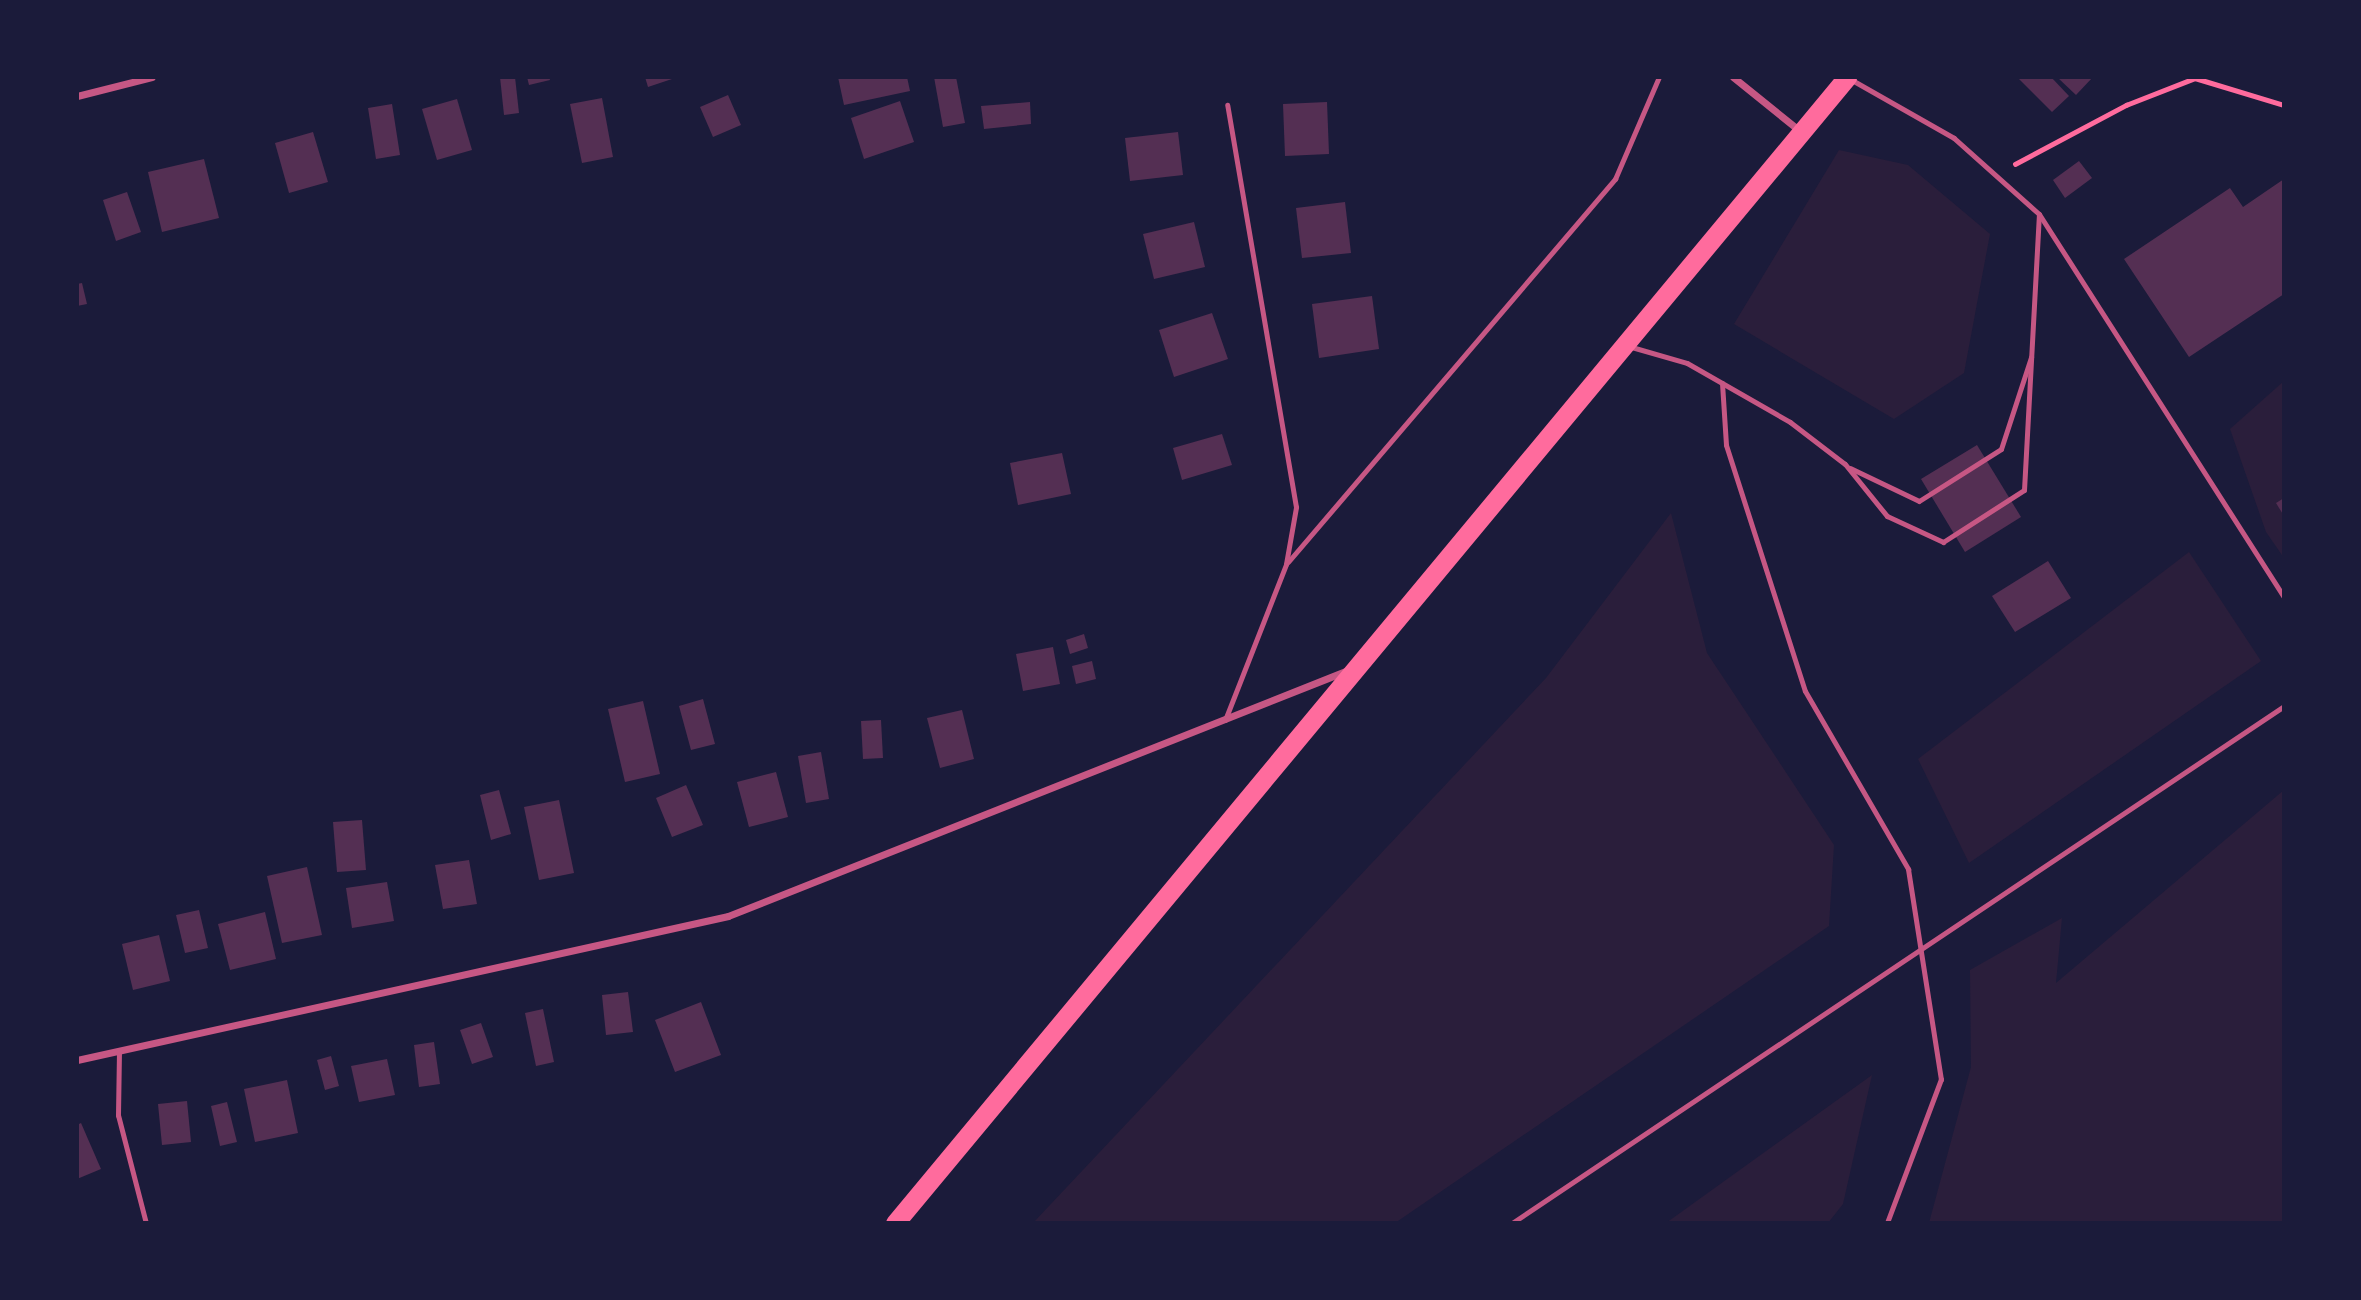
<!DOCTYPE html>
<style>
body{margin:0}
#map{position:relative;width:2361px;height:1300px;overflow:hidden;background:#1b1b3a;font-family:"Times New Roman",serif}
div>[style]{position:absolute}
.green>*{inset:0;background:#2a1e3b}
.building>*{inset:0;background:#542f53}
.path>*{height:4.5px;margin:-2.25px;padding:0 2.25px;transform-origin:2.25px;border-radius:2.25px;background:#ff6b9d}
.service>*{height:5px;margin:-2.5px;padding:0 2.5px;transform-origin:2.5px;border-radius:2.5px;background:#c65784}
.minor>*{height:7px;margin:-3.5px;padding:0 3.5px;transform-origin:3.5px;border-radius:3.5px;background:#c65784}
.trunk>*{height:19px;margin:-9.5px;padding:0 9.5px;transform-origin:9.5px;border-radius:9.5px;background:#ff6b9d}
span{translate:-50% -50%;white-space:nowrap;text-align:center;line-height:1.15;-webkit-text-stroke:6px #1b1b3a;paint-order:stroke}
.frame{position:absolute;inset:0;border:79px solid #1b1b3a;pointer-events:none}
</style>
<div id="map">
<div class="green">
<div style="clip-path:polygon(1839px 150px,1908px 165px,1990px 234px,1964px 373px,1894px 419px,1734px 324px)"></div>
<div style="clip-path:polygon(2284px 381px,2284px 558px,2266px 532px,2230px 429px)"></div>
<div style="clip-path:polygon(1671px 513px,1707px 653px,1834px 845px,1829px 926px,1395px 1223px,1033px 1223px,1546px 678px)"></div>
<div style="clip-path:polygon(2189px 552px,2261px 661px,1969px 863px,1918px 759px)"></div>
<div style="clip-path:polygon(2284px 790px,2284px 1223px,1929px 1223px,1971px 1067px,1970px 970px,2062px 918px,2056px 983px)"></div>
<div style="clip-path:polygon(1872px 1075px,1843px 1204px,1828px 1223px,1666px 1223px)"></div>
</div>
<div class="building">
<div style="clip-path:polygon(500px 77px,515px 77px,519px 113px,504px 115px)"></div>
<div style="clip-path:polygon(527px 77px,549px 77px,550px 80px,529px 85px)"></div>
<div style="clip-path:polygon(645px 77px,675px 77px,675px 78px,648px 87px)"></div>
<div style="clip-path:polygon(838px 77px,907px 77px,910px 91px,844px 105px)"></div>
<div style="clip-path:polygon(934px 77px,956px 77px,965px 123px,943px 127px)"></div>
<div style="clip-path:polygon(2017px 77px,2051px 77px,2069px 96px,2052px 112px)"></div>
<div style="clip-path:polygon(2057px 77px,2093px 77px,2076px 95px)"></div>
<div style="clip-path:polygon(728px 95px,741px 125px,713px 137px,700px 107px)"></div>
<div style="clip-path:polygon(602px 98px,613px 157px,582px 163px,570px 104px)"></div>
<div style="clip-path:polygon(457px 99px,472px 150px,437px 160px,422px 109px)"></div>
<div style="clip-path:polygon(900px 101px,914px 142px,864px 159px,851px 118px)"></div>
<div style="clip-path:polygon(1030px 102px,1031px 124px,984px 129px,981px 106px)"></div>
<div style="clip-path:polygon(1327px 102px,1329px 154px,1285px 156px,1283px 104px)"></div>
<div style="clip-path:polygon(392px 104px,400px 155px,376px 159px,368px 108px)"></div>
<div style="clip-path:polygon(313px 132px,328px 182px,289px 193px,275px 143px)"></div>
<div style="clip-path:polygon(1178px 132px,1183px 175px,1130px 181px,1125px 138px)"></div>
<div style="clip-path:polygon(204px 159px,219px 218px,162px 232px,148px 172px)"></div>
<div style="clip-path:polygon(2079px 161px,2092px 178px,2065px 198px,2053px 180px)"></div>
<div style="clip-path:polygon(2284px 179px,2284px 294px,2189px 357px,2124px 259px,2230px 188px,2243px 207px)"></div>
<div style="clip-path:polygon(127px 192px,141px 232px,116px 241px,103px 200px)"></div>
<div style="clip-path:polygon(1345px 202px,1351px 253px,1302px 258px,1296px 208px)"></div>
<div style="clip-path:polygon(1194px 222px,1205px 267px,1154px 279px,1143px 234px)"></div>
<div style="clip-path:polygon(82px 283px,87px 304px,77px 306px,77px 284px)"></div>
<div style="clip-path:polygon(1372px 296px,1379px 349px,1319px 358px,1312px 304px)"></div>
<div style="clip-path:polygon(1212px 313px,1228px 359px,1174px 377px,1159px 330px)"></div>
<div style="clip-path:polygon(1222px 434px,1232px 465px,1182px 480px,1173px 448px)"></div>
<div style="clip-path:polygon(1977px 445px,2021px 517px,1965px 552px,1921px 479px)"></div>
<div style="clip-path:polygon(1062px 453px,1071px 494px,1018px 505px,1010px 463px)"></div>
<div style="clip-path:polygon(2284px 498px,2284px 516px,2276px 503px)"></div>
<div style="clip-path:polygon(2048px 561px,2071px 598px,2015px 632px,1992px 596px)"></div>
<div style="clip-path:polygon(1084px 634px,1088px 648px,1070px 654px,1066px 640px)"></div>
<div style="clip-path:polygon(1053px 647px,1060px 684px,1023px 691px,1016px 654px)"></div>
<div style="clip-path:polygon(1092px 661px,1096px 679px,1076px 684px,1072px 666px)"></div>
<div style="clip-path:polygon(703px 699px,715px 744px,691px 750px,679px 706px)"></div>
<div style="clip-path:polygon(643px 701px,660px 774px,625px 782px,608px 709px)"></div>
<div style="clip-path:polygon(962px 710px,974px 759px,940px 768px,927px 718px)"></div>
<div style="clip-path:polygon(881px 720px,883px 758px,863px 759px,861px 721px)"></div>
<div style="clip-path:polygon(821px 752px,829px 799px,806px 803px,798px 756px)"></div>
<div style="clip-path:polygon(776px 772px,788px 817px,749px 827px,737px 782px)"></div>
<div style="clip-path:polygon(686px 785px,703px 825px,672px 837px,656px 798px)"></div>
<div style="clip-path:polygon(499px 790px,511px 834px,491px 840px,480px 795px)"></div>
<div style="clip-path:polygon(559px 800px,574px 873px,539px 880px,524px 807px)"></div>
<div style="clip-path:polygon(362px 820px,366px 870px,337px 872px,333px 822px)"></div>
<div style="clip-path:polygon(469px 860px,477px 904px,443px 909px,435px 865px)"></div>
<div style="clip-path:polygon(307px 867px,322px 935px,282px 943px,267px 876px)"></div>
<div style="clip-path:polygon(387px 882px,394px 921px,352px 928px,346px 888px)"></div>
<div style="clip-path:polygon(199px 910px,208px 948px,185px 953px,176px 915px)"></div>
<div style="clip-path:polygon(265px 912px,276px 959px,230px 970px,218px 924px)"></div>
<div style="clip-path:polygon(159px 935px,170px 981px,133px 990px,122px 944px)"></div>
<div style="clip-path:polygon(628px 992px,633px 1032px,606px 1035px,602px 995px)"></div>
<div style="clip-path:polygon(701px 1002px,721px 1055px,675px 1072px,655px 1020px)"></div>
<div style="clip-path:polygon(543px 1009px,554px 1062px,536px 1066px,525px 1013px)"></div>
<div style="clip-path:polygon(481px 1023px,493px 1057px,472px 1064px,460px 1030px)"></div>
<div style="clip-path:polygon(434px 1042px,440px 1084px,419px 1087px,414px 1045px)"></div>
<div style="clip-path:polygon(331px 1056px,339px 1086px,325px 1090px,317px 1060px)"></div>
<div style="clip-path:polygon(387px 1059px,395px 1095px,359px 1102px,351px 1066px)"></div>
<div style="clip-path:polygon(287px 1080px,298px 1133px,255px 1142px,244px 1089px)"></div>
<div style="clip-path:polygon(187px 1101px,191px 1142px,162px 1145px,158px 1104px)"></div>
<div style="clip-path:polygon(227px 1102px,237px 1142px,220px 1146px,211px 1106px)"></div>
<div style="clip-path:polygon(81px 1123px,101px 1169px,77px 1179px,77px 1125px)"></div>
</div>
<div class="path">
<div style="left:2015px;top:164px;width:126px;rotate:-28deg"></div>
<div style="left:2126px;top:105px;width:74px;rotate:-21.4deg"></div>
<div style="left:2195px;top:78px;width:93px;rotate:16.9deg"></div>
</div>
<div class="service">
<div style="left:2039px;top:214px;width:455px;rotate:57.4deg"></div>
<div style="left:1628px;top:346px;width:61px;rotate:16.1deg"></div>
<div style="left:1687px;top:363px;width:119px;rotate:29.8deg"></div>
<div style="left:1790px;top:422px;width:69px;rotate:37.4deg"></div>
<div style="left:1845px;top:464px;width:67px;rotate:51.1deg"></div>
<div style="left:1887px;top:516px;width:62px;rotate:24.9deg"></div>
<div style="left:1943px;top:542px;width:96px;rotate:-32.7deg"></div>
<div style="left:2024px;top:490px;width:276px;rotate:-86.9deg"></div>
<div style="left:2039px;top:214px;width:114px;rotate:-138.2deg"></div>
<div style="left:1954px;top:138px;width:120px;rotate:-150.4deg"></div>
<div style="left:1722px;top:383px;width:62px;rotate:86.3deg"></div>
<div style="left:1726px;top:445px;width:258px;rotate:72.2deg"></div>
<div style="left:1805px;top:691px;width:206px;rotate:59.9deg"></div>
<div style="left:1908px;top:869px;width:213px;rotate:81.1deg"></div>
<div style="left:1941px;top:1079px;width:154px;rotate:110.6deg"></div>
<div style="left:1850px;top:468px;width:76px;rotate:25.6deg"></div>
<div style="left:1919px;top:501px;width:97px;rotate:-32.4deg"></div>
<div style="left:2001px;top:449px;width:97px;rotate:-71.9deg"></div>
<div style="left:1288px;top:562px;width:504px;rotate:-49.51deg"></div>
<div style="left:1615px;top:179px;width:111px;rotate:-66.7deg"></div>
<div style="left:1225px;top:720px;width:168px;rotate:-68.6deg"></div>
<div style="left:1286px;top:564px;width:58px;rotate:-80deg"></div>
<div style="left:1296px;top:507px;width:408px;rotate:-99.7deg"></div>
<div style="left:119px;top:1051px;width:64px;rotate:90.9deg"></div>
<div style="left:118px;top:1115px;width:112px;rotate:75.5deg"></div>
<div style="left:1512px;top:1223px;width:929px;rotate:-33.81deg"></div>
</div>
<div class="minor">
<div style="left:1733px;top:77px;width:86px;rotate:38.9deg"></div>
<div style="left:77px;top:96px;width:77px;rotate:-14.2deg"></div>
<div style="left:77px;top:1060px;width:667px;rotate:-12.47deg"></div>
<div style="left:728px;top:916px;width:665px;rotate:-21.63deg"></div>
</div>
<div class="trunk">
<div style="left:895px;top:1223px;width:1490px;rotate:-50.28deg"></div>
</div>
<div class="frame"></div>
</div>
